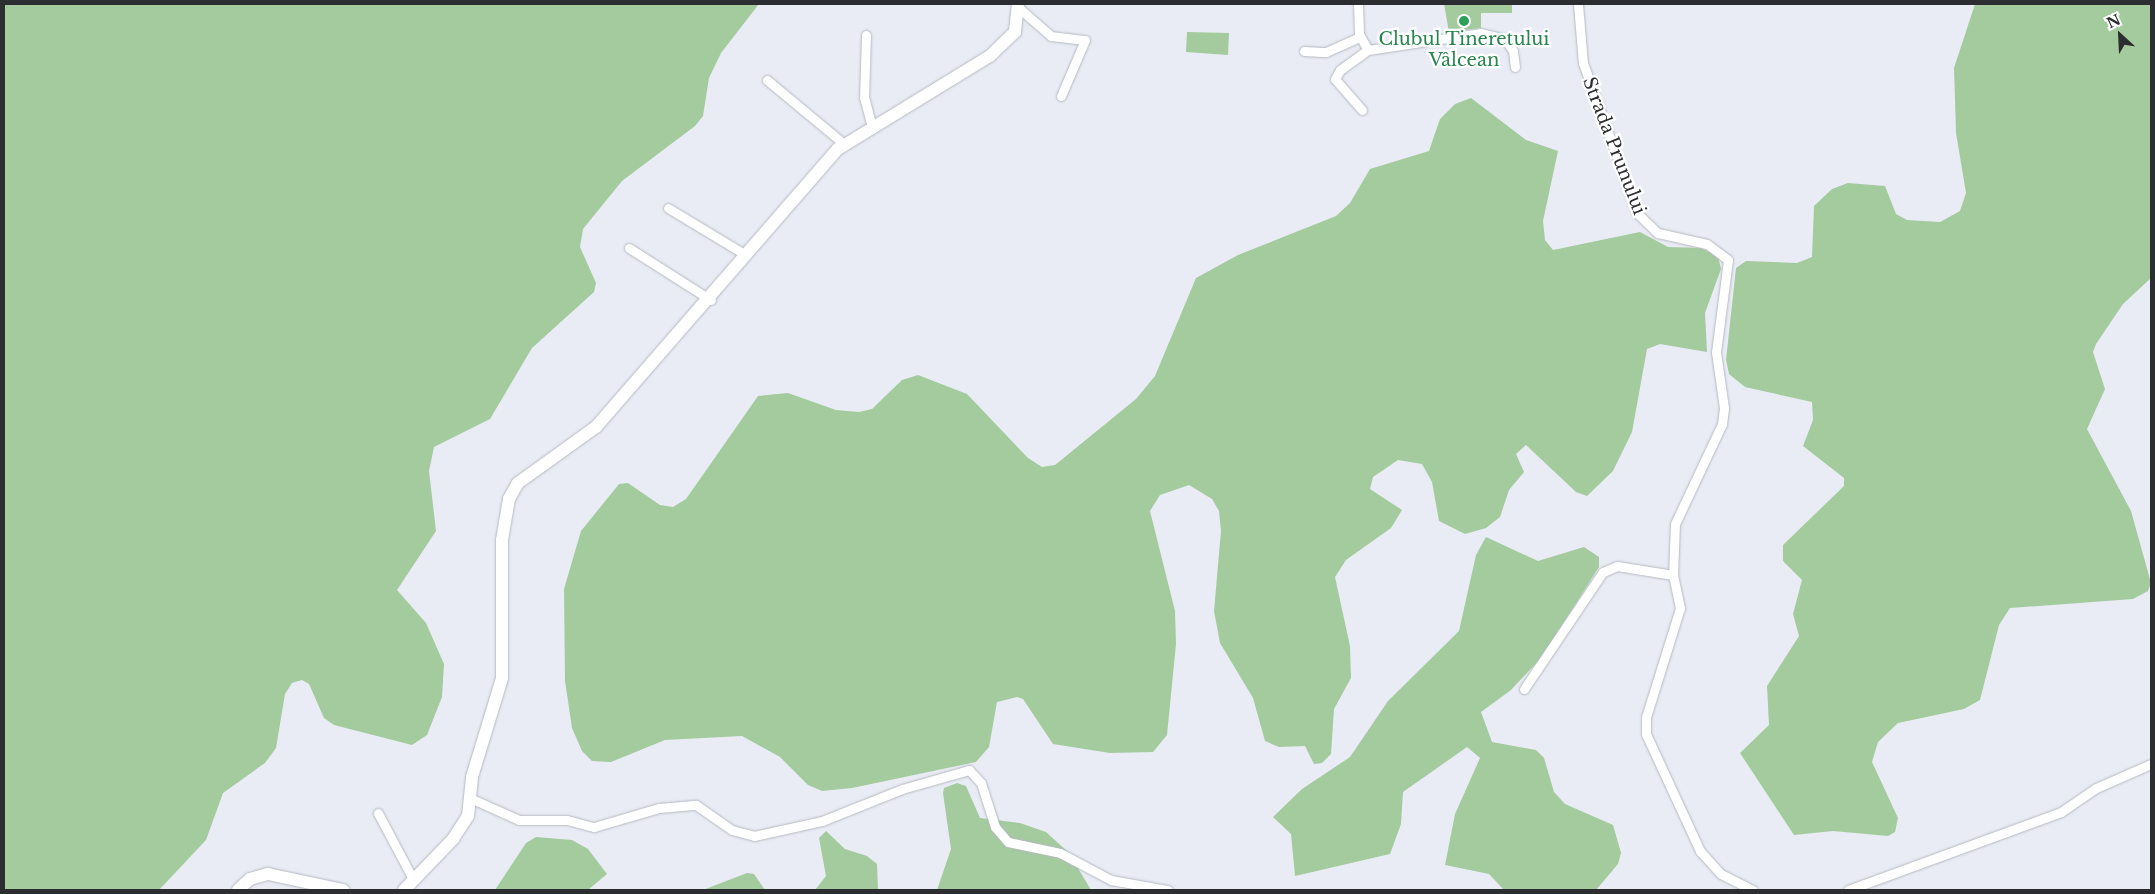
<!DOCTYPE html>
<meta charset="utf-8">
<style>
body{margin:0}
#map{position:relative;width:2155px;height:894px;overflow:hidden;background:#e9ecf4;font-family:"Libre Baskerville",serif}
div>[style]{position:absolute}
.green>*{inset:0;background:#a3cb9e}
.roads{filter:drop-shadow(0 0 1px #b6b9c1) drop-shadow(0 0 1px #b6b9c1)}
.street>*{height:9px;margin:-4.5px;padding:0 4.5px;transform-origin:4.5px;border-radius:4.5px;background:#fff}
.secondary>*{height:12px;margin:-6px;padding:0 6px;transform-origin:6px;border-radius:6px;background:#fff}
.dots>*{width:14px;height:14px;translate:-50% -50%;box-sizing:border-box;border:2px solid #fff;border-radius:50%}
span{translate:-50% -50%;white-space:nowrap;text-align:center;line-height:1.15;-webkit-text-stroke:4.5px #fff;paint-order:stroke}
.leisure-label{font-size:18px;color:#27864d}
.street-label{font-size:18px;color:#2c2d30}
.frame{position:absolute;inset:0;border:5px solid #2c2d30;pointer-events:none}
.north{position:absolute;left:2095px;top:10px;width:50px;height:50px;-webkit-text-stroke:4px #fff;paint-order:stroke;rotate:335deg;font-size:14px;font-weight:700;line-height:20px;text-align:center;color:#2c2d30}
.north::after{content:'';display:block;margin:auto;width:18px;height:22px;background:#2c2d30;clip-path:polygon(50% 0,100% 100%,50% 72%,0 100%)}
</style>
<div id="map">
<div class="green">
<div style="clip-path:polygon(4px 4px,759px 4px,721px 53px,709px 78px,703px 116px,695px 126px,622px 181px,583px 229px,580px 247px,596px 283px,594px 292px,532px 348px,490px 419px,434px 447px,429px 471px,436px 531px,397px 590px,426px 623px,444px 664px,442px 697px,427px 735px,412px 745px,334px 725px,324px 718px,309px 684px,302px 680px,292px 683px,285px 694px,276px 748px,265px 763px,223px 793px,206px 840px,159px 890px,4px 890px)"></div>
<div style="clip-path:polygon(1444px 4px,1512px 4px,1512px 13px,1481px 13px,1481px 28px,1449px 32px)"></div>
<div style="clip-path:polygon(1975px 4px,2151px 4px,2151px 278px,2123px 304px,2096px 344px,2093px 352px,2105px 389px,2087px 429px,2131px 511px,2151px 583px,2148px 591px,2133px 599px,2010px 608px,1999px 625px,1980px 700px,1964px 709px,1898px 723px,1878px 742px,1872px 762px,1898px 818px,1895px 832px,1888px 836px,1833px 831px,1794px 835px,1740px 753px,1769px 725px,1767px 686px,1799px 636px,1793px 614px,1802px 580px,1783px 561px,1783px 545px,1844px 486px,1844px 478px,1803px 446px,1813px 420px,1812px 402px,1745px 387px,1729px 374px,1726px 360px,1736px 268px,1746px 261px,1797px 263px,1812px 257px,1814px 206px,1832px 189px,1848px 183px,1885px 186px,1896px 214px,1907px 220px,1940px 222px,1960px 211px,1966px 193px,1956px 133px,1954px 68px)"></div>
<div style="clip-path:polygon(1187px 32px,1229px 33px,1228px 55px,1186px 52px)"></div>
<div style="clip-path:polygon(1471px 98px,1526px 140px,1558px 151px,1543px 221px,1545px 240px,1553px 250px,1640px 232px,1668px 247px,1701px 248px,1718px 256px,1721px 269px,1705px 313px,1707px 352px,1660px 344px,1647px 349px,1632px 432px,1613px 471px,1587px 496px,1576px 492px,1526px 445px,1516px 454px,1524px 472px,1509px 490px,1500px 517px,1486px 528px,1465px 534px,1439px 521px,1432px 482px,1422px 464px,1398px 460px,1373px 477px,1370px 489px,1402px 510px,1391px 528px,1346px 560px,1335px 577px,1350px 646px,1351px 678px,1334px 709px,1331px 754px,1322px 763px,1314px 764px,1305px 746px,1279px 747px,1265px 741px,1253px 698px,1220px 643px,1214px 611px,1221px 531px,1219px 511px,1212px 499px,1189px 485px,1160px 495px,1150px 511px,1175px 611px,1176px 644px,1167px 735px,1153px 752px,1110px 753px,1053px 744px,1023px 699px,1017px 697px,997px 702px,989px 747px,976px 762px,852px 788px,822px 791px,808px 785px,780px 757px,742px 736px,665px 740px,611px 762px,592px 761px,582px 751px,572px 728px,565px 681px,564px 589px,581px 531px,619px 484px,628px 483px,660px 505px,673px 507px,686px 499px,758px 396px,788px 393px,836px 410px,859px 412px,872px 409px,902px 380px,918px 375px,967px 394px,1028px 458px,1042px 467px,1055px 465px,1136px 399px,1155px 376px,1196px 278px,1238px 255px,1336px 216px,1350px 203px,1370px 169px,1429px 151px,1440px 119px,1455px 104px)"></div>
<div style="clip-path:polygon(1486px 537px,1538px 561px,1584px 547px,1599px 557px,1599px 567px,1542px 657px,1511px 690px,1481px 712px,1492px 742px,1536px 750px,1544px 758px,1554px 792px,1565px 804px,1613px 825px,1621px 853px,1618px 864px,1596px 890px,1504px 890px,1489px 874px,1445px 865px,1455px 814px,1480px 758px,1467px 747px,1403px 792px,1401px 824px,1390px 854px,1295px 876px,1291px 834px,1273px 817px,1302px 789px,1350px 757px,1388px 701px,1459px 631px,1476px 555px)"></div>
<div style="clip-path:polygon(957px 783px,966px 786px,980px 818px,1020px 823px,1046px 832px,1069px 853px,1091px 890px,937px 890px,951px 849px,943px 793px,944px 788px)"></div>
<div style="clip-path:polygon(826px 831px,845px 849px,867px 856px,877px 864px,878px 890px,815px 890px,826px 876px,819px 838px)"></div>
<div style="clip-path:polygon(536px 837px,572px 840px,588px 849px,607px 874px,588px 890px,495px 890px,526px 843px)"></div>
<div style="clip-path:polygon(747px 873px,754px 874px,765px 890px,703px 890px)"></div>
</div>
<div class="roads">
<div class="street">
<div style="left:1358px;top:4px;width:30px;rotate:88deg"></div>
<div style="left:1359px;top:34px;width:18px;rotate:61deg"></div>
<div style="left:1368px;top:50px;width:113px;rotate:-8.6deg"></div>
<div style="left:1480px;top:33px;width:26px;rotate:13deg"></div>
<div style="left:1505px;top:39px;width:14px;rotate:56deg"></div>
<div style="left:1513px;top:51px;width:16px;rotate:83deg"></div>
<div style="left:1578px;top:4px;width:59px;rotate:85.2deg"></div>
<div style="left:1583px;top:63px;width:159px;rotate:70.2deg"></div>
<div style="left:1637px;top:213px;width:29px;rotate:44deg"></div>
<div style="left:1658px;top:233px;width:50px;rotate:12.7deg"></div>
<div style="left:1707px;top:244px;width:26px;rotate:37deg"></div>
<div style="left:1728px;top:260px;width:93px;rotate:97.4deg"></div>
<div style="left:1716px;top:352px;width:57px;rotate:81.9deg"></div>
<div style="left:1724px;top:408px;width:16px;rotate:97deg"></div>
<div style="left:1722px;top:424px;width:110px;rotate:115.2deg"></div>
<div style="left:1675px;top:524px;width:51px;rotate:92.2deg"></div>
<div style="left:1673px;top:575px;width:34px;rotate:78deg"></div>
<div style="left:1680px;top:608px;width:114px;rotate:107.3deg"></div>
<div style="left:1646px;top:717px;width:17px;rotate:90deg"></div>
<div style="left:1646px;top:734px;width:129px;rotate:65.2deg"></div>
<div style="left:1700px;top:851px;width:31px;rotate:48deg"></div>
<div style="left:1721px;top:874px;width:36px;rotate:27deg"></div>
<div style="left:1020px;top:9px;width:41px;rotate:41.1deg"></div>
<div style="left:1051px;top:36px;width:34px;rotate:7deg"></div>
<div style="left:1085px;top:40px;width:61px;rotate:113.2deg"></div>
<div style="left:866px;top:35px;width:62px;rotate:91.8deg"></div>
<div style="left:864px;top:97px;width:30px;rotate:75deg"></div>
<div style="left:1304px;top:51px;width:22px;rotate:3deg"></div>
<div style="left:1326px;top:52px;width:37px;rotate:-24deg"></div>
<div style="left:767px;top:80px;width:100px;rotate:39.7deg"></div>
<div style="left:1362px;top:110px;width:41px;rotate:-131.1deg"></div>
<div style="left:1335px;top:79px;width:10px;rotate:-61deg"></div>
<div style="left:1340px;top:70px;width:34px;rotate:-36deg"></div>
<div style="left:668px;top:208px;width:91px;rotate:31.1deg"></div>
<div style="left:629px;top:248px;width:97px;rotate:32.4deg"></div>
<div style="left:1524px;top:689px;width:141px;rotate:-56deg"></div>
<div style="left:1603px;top:572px;width:15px;rotate:-23deg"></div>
<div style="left:1617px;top:566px;width:57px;rotate:9.1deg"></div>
<div style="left:470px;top:798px;width:54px;rotate:24.2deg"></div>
<div style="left:519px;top:820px;width:48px"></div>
<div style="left:567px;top:820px;width:28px;rotate:15deg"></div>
<div style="left:594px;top:827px;width:68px;rotate:-16.3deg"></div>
<div style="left:659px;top:808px;width:37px;rotate:-5deg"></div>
<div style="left:696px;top:805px;width:44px;rotate:34.8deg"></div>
<div style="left:732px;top:830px;width:23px;rotate:15deg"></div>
<div style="left:754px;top:836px;width:70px;rotate:-12.4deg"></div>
<div style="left:822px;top:821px;width:86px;rotate:-21.8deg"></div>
<div style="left:902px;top:789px;width:70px;rotate:-15.8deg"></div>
<div style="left:969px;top:770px;width:18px;rotate:47deg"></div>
<div style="left:981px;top:783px;width:46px;rotate:72.3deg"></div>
<div style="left:995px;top:827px;width:20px;rotate:49deg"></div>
<div style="left:1008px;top:842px;width:53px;rotate:11.9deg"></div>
<div style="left:1060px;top:853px;width:58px;rotate:27.9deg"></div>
<div style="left:1111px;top:880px;width:58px;rotate:10deg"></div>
<div style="left:378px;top:813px;width:75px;rotate:62.1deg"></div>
<div style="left:1848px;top:890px;width:227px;rotate:-20.1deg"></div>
<div style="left:2061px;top:812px;width:42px;rotate:-34.4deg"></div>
<div style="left:2096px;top:788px;width:60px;rotate:-23.6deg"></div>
</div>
<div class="secondary">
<div style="left:238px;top:890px;width:16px;rotate:-43deg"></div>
<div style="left:250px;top:879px;width:19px;rotate:-16deg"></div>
<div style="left:268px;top:874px;width:77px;rotate:12deg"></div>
<div style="left:404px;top:890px;width:71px;rotate:-46.1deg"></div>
<div style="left:453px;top:839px;width:27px;rotate:-57deg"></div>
<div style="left:468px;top:816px;width:39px;rotate:-84deg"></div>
<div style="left:472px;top:777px;width:103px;rotate:-73.1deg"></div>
<div style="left:502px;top:678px;width:138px;rotate:-90deg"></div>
<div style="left:502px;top:540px;width:42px;rotate:-80.3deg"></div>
<div style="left:509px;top:499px;width:18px;rotate:-61deg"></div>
<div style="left:518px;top:483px;width:96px;rotate:-35.7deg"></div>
<div style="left:596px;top:427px;width:369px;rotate:-49deg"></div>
<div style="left:838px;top:149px;width:178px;rotate:-31.5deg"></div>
<div style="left:990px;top:56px;width:35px;rotate:-44deg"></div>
<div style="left:1015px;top:32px;width:28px;rotate:-84deg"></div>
</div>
</div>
<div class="dots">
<div style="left:1464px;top:21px;background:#2e9e5b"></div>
</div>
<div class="leisure-label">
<span style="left:1464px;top:50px">Clubul Tineretului<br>Vâlcean</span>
</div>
<div class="street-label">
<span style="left:1614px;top:146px;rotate:69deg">Strada Prunului</span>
</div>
<div class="frame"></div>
<div class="north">N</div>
</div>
